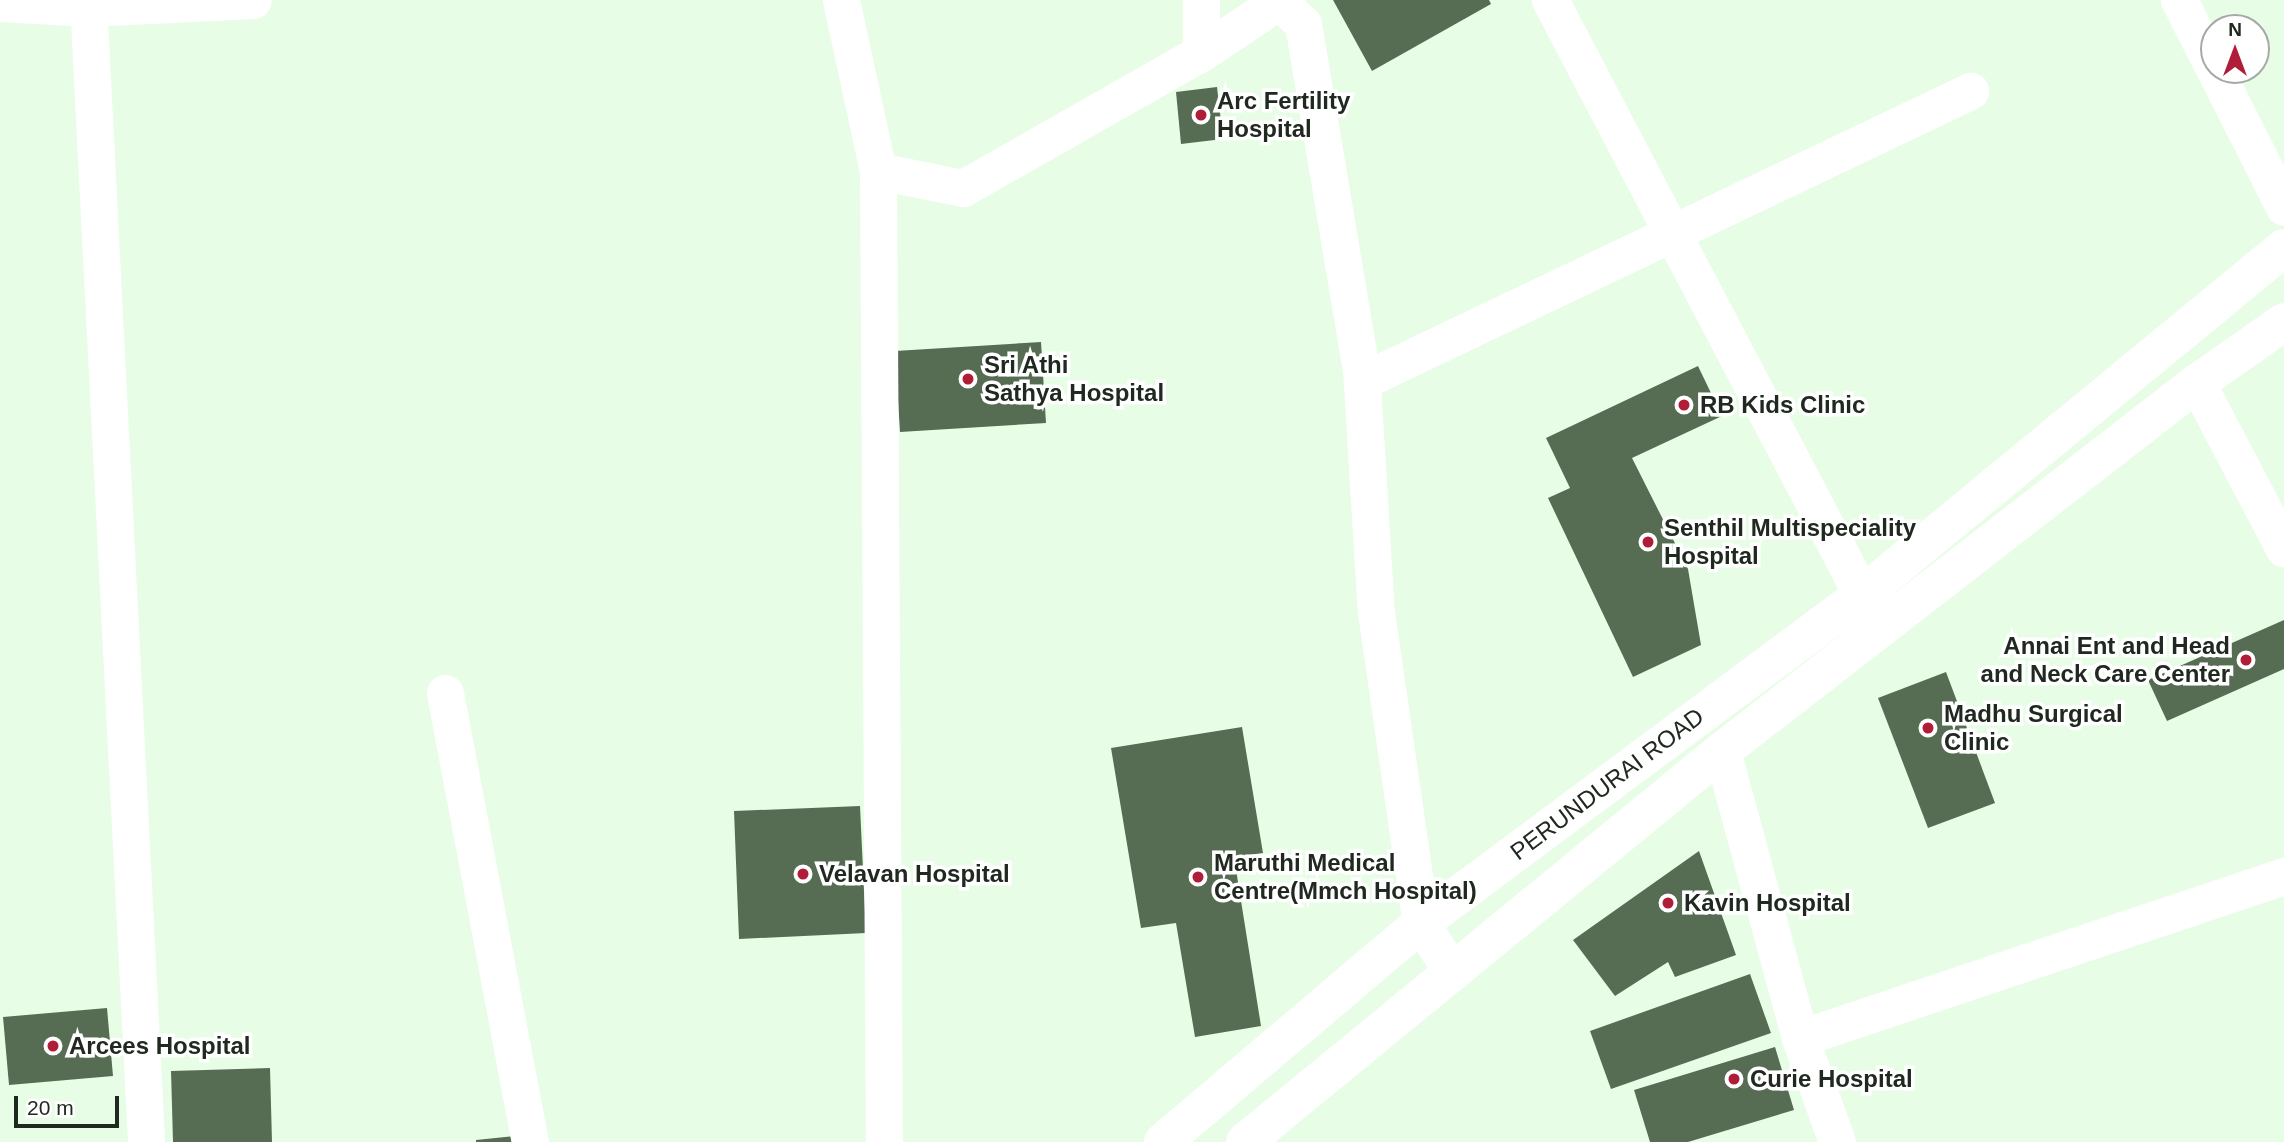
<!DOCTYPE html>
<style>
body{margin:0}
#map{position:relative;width:2284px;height:1142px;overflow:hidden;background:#e8fde6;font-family:Arial,sans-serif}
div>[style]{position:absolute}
.building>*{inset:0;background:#566d54}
.minor>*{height:37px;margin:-18.5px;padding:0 18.5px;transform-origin:18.5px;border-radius:18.5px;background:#fff}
.major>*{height:38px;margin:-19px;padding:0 19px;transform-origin:19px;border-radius:19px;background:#fff}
.dots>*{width:19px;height:19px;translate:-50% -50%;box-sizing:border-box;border:4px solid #fff;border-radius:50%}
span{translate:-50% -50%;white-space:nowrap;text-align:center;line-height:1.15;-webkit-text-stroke:7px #fff;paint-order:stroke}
.poi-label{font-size:24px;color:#20291f;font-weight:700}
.left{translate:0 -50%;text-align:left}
.right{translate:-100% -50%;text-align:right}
.street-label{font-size:24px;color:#20291f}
.north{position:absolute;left:2200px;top:14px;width:70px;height:70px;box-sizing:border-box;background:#fff;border:2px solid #a6a9a5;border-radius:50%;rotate:0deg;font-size:19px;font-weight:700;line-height:28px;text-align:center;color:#20291f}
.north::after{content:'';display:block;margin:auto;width:24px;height:32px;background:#b01d38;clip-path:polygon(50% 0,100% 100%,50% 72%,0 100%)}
.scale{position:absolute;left:14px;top:1096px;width:105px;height:32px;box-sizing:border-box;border:4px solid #20291f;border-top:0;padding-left:9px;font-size:21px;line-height:24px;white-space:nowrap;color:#20291f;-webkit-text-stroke:5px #fff;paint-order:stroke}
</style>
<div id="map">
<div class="building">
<div style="clip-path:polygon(1333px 0,1489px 0,1491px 4px,1372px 71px)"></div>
<div style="clip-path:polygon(1217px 87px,1223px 139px,1181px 144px,1176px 92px)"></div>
<div style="clip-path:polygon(1041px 342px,1046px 423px,900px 432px,895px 351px)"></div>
<div style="clip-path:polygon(1698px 366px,1722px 416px,1632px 458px,1688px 569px,1701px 645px,1633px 677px,1548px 498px,1570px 488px,1546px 438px)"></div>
<div style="clip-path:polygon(2284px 620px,2284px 669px,2167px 721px,2148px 680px)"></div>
<div style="clip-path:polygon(1946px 672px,1995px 803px,1928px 828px,1878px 698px)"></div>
<div style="clip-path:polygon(1242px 727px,1263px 853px,1234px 857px,1261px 1026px,1195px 1037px,1176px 923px,1141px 928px,1111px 748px)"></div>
<div style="clip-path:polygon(860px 806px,866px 933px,739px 939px,734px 811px)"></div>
<div style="clip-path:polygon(1699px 851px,1736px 955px,1675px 977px,1668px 962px,1615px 996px,1573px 940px)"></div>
<div style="clip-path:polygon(1750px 974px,1771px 1033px,1611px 1089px,1590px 1031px)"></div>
<div style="clip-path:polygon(107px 1008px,113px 1076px,9px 1085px,3px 1017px)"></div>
<div style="clip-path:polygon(1775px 1047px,1794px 1110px,1688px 1142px,1650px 1142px,1634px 1090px)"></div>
<div style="clip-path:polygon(270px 1068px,272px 1142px,173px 1142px,171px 1071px)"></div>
<div style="clip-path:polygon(515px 1136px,515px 1142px,476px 1142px,476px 1140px)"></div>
</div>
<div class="minor">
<div style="left:88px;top:0;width:1143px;rotate:87.09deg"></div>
<div style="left:841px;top:0;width:175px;rotate:77.8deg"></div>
<div style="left:878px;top:171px;width:971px;rotate:89.65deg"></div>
<div style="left:1201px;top:0;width:53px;rotate:90deg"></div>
<div style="left:1201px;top:53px;width:94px;rotate:-33.7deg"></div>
<div style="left:1279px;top:1px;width:33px;rotate:44deg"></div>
<div style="left:1303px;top:24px;width:350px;rotate:80.5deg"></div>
<div style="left:1361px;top:369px;width:243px;rotate:86.5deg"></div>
<div style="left:1376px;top:612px;width:314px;rotate:81.8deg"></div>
<div style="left:1421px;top:923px;width:58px;rotate:57.7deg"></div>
<div style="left:1550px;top:0;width:672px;rotate:62.33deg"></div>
<div style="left:2179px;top:0;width:77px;rotate:63.1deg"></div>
<div style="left:0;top:3px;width:89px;rotate:3.2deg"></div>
<div style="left:89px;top:8px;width:164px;rotate:-2.8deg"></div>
<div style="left:2215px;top:70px;width:153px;rotate:63.3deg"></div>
<div style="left:878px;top:171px;width:87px;rotate:11.3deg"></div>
<div style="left:963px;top:188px;width:274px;rotate:-29.6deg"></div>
<div style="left:1362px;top:381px;width:674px;rotate:-25.5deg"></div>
<div style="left:2197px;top:383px;width:187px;rotate:62.3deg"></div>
<div style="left:445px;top:693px;width:457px;rotate:79.3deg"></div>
<div style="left:1722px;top:751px;width:297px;rotate:74.8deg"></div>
<div style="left:1800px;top:1038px;width:110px;rotate:70.4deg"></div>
<div style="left:1800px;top:1038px;width:510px;rotate:-18.51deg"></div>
</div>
<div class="major">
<div style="left:1163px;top:1142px;width:338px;rotate:-40.3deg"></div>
<div style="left:1421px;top:923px;width:550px;rotate:-36.64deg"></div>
<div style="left:1862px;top:595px;width:546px;rotate:-39.43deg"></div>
<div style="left:1245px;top:1142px;width:617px;rotate:-39.34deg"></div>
<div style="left:1722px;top:751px;width:601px;rotate:-37.77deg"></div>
<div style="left:2197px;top:383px;width:106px;rotate:-35deg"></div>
</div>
<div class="dots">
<div style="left:1201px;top:115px;background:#b01d38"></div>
<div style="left:968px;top:379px;background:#b01d38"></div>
<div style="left:1684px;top:405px;background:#b01d38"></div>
<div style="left:1648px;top:542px;background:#b01d38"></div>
<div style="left:2246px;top:660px;background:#b01d38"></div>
<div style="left:1928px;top:728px;background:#b01d38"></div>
<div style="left:803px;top:874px;background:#b01d38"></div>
<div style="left:1198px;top:877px;background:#b01d38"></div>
<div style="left:1668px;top:903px;background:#b01d38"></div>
<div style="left:53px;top:1046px;background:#b01d38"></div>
<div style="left:1734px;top:1079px;background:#b01d38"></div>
</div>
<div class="poi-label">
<span class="left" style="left:1217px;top:115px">Arc Fertility<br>Hospital</span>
<span class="left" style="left:984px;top:379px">Sri Athi<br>Sathya Hospital</span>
<span class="left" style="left:1700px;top:405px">RB Kids Clinic</span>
<span class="left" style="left:1664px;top:542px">Senthil Multispeciality<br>Hospital</span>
<span class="right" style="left:2230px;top:660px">Annai Ent and Head<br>and Neck Care Center</span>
<span class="left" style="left:1944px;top:728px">Madhu Surgical<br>Clinic</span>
<span class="left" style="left:1214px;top:877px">Maruthi Medical<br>Centre(Mmch Hospital)</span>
<span class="left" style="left:819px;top:874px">Velavan Hospital</span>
<span class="left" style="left:1684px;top:903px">Kavin Hospital</span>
<span class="left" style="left:69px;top:1046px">Arcees Hospital</span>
<span class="left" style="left:1750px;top:1079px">Curie Hospital</span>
</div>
<div class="street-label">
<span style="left:1607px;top:784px;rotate:-37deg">PERUNDURAI ROAD</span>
</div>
<div class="north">N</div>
<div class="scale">20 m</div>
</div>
